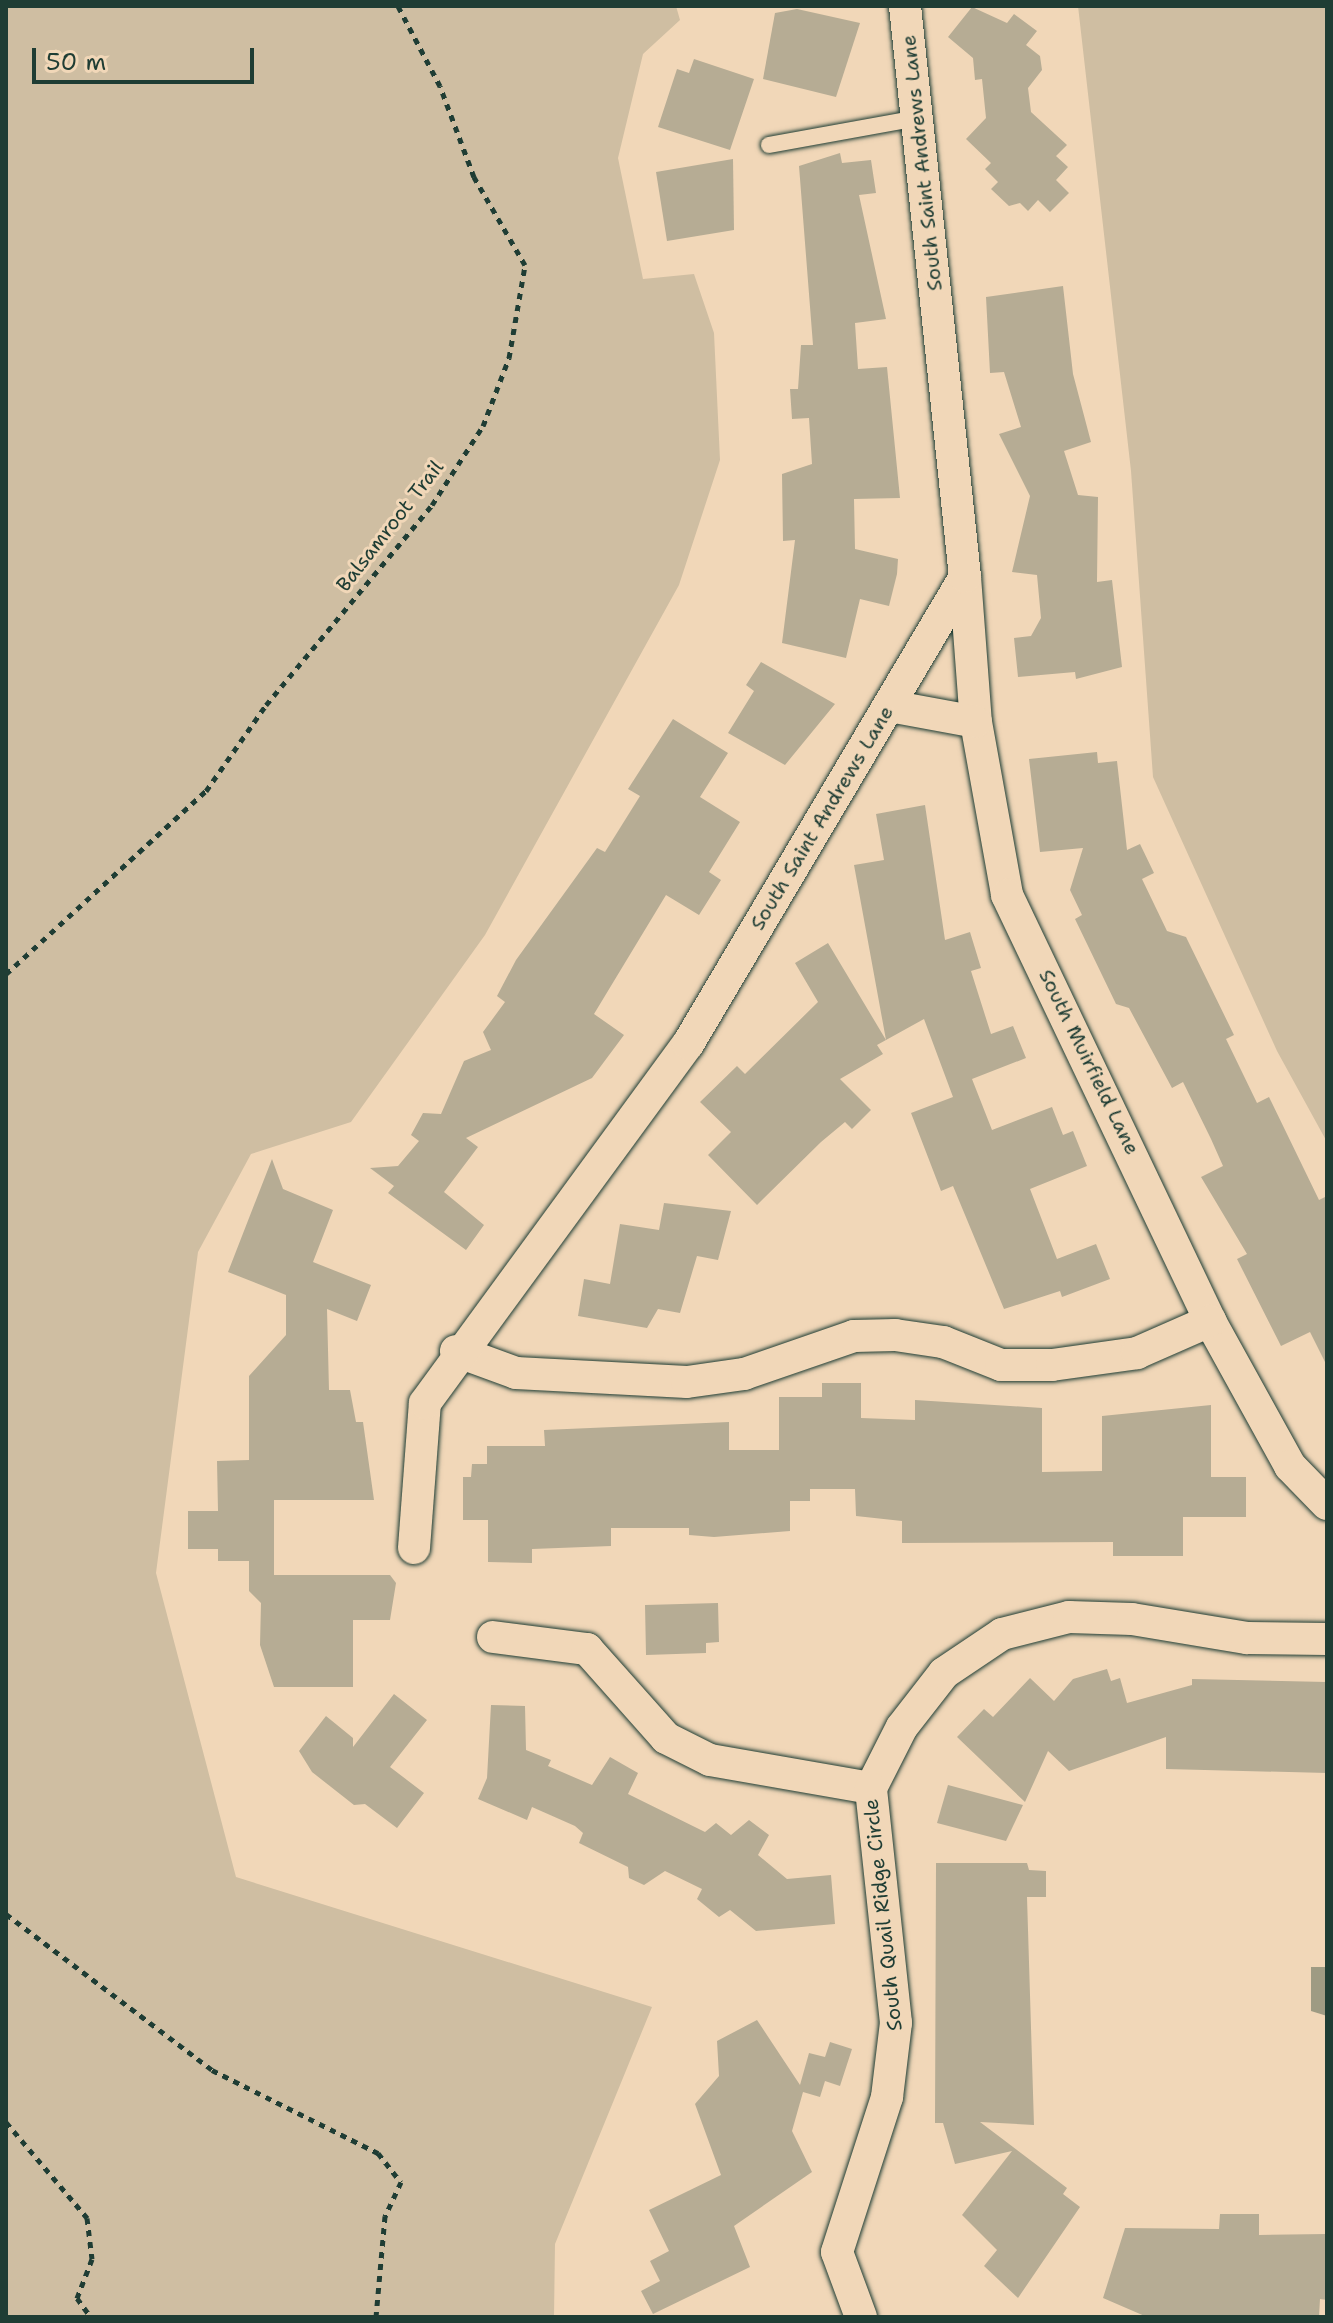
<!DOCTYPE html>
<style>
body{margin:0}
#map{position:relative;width:1333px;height:2323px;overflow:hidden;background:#f1d7b8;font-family:"Shantell Sans",sans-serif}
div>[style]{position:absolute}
.green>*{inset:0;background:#cfbea2}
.water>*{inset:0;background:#9e9b83}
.building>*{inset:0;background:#b6ac94}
.path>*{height:5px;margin-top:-2.5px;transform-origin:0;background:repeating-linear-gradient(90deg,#1f3d34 0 6px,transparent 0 12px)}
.roads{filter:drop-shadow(0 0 2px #1f3d34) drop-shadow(0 0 2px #1f3d34)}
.service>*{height:16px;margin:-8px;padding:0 8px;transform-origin:8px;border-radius:8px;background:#f1d7b8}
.minor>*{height:32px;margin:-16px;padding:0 16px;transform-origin:16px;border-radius:16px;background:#f1d7b8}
span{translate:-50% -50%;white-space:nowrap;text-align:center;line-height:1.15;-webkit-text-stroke:6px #f1d7b8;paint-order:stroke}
.street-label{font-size:20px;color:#1f3d34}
.frame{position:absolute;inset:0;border:8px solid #1f3d34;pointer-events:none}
.scale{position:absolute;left:32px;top:48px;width:222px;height:36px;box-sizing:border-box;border:4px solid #1f3d34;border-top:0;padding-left:10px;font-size:24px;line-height:28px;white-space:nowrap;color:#1f3d34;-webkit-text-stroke:6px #f1d7b8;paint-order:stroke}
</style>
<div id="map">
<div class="green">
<div style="clip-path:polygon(6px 6px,676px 6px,680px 20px,643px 54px,618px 158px,643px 279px,694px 274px,714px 333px,720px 460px,679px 585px,485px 935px,351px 1122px,251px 1154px,198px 1252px,156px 1573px,236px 1877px,652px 2007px,555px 2244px,554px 2317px,6px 2317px)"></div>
<div style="clip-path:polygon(1078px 6px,1327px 6px,1327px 1142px,1277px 1051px,1153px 777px,1131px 471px)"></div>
</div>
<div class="water">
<div style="clip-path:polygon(1311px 1967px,1327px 1967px,1327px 2016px,1311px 2011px)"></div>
</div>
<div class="building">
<div style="clip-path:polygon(972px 7px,1007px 23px,1014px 14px,1037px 31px,1026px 45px,1040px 56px,1042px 70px,1028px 88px,1031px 112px,1067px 145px,1056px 156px,1068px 167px,1056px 180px,1069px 193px,1050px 212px,1038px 200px,1028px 211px,1020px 203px,1009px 206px,991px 189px,998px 182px,985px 169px,991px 163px,966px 139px,986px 118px,982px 79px,975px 80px,973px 58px,948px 37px)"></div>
<div style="clip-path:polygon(797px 9px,860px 23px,836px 97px,763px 79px,775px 13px)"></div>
<div style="clip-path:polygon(694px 59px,754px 79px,730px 150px,658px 127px,677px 69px,689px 73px)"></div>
<div style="clip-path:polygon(840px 153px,842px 163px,871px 160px,876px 193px,859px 195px,886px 319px,855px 323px,858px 369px,887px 367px,900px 498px,854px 499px,855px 549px,898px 559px,897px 574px,889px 606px,860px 599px,846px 658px,782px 643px,795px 540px,783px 541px,782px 474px,812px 464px,809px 418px,792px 419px,790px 389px,798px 389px,801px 345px,813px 345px,799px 166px)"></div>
<div style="clip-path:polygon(733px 159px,734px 230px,667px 241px,656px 172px)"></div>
<div style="clip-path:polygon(1063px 286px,1073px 374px,1091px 442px,1064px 451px,1078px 495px,1098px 497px,1097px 582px,1112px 580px,1122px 667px,1076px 679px,1075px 672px,1018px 677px,1014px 638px,1031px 636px,1041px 618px,1037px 575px,1012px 572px,1030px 496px,999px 434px,1021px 427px,1004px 372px,990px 373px,986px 297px)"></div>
<div style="clip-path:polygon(761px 662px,835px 704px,785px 765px,728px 733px,754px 691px,746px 685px)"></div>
<div style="clip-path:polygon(673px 719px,728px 753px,700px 797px,740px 822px,709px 872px,721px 880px,699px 915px,666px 895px,594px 1014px,624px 1035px,592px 1078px,466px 1138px,478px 1147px,444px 1192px,484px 1225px,466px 1250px,388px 1193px,394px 1186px,370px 1168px,398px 1166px,419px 1141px,411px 1135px,423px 1113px,441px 1114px,464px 1061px,491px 1050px,483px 1032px,505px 1002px,497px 996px,516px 960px,597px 848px,605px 852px,640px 796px,628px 789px)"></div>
<div style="clip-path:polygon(1097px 752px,1098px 763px,1117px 761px,1127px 850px,1140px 844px,1154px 873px,1142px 879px,1167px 931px,1186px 937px,1234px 1035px,1226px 1039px,1257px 1103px,1269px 1097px,1319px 1200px,1327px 1196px,1327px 1366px,1310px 1332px,1281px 1346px,1237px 1259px,1247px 1254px,1201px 1177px,1223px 1166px,1211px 1139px,1183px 1082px,1172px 1088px,1129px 1008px,1116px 1004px,1075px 919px,1082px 915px,1070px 890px,1083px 848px,1040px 852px,1029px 759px)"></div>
<div style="clip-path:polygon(925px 805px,945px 940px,970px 932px,981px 968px,971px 971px,991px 1034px,1013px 1026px,1026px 1058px,972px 1079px,992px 1130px,1052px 1107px,1063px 1135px,1073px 1131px,1087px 1166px,1030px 1189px,1057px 1259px,1096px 1244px,1110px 1279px,1062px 1297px,1060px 1291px,1004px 1309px,953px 1186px,941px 1191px,911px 1113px,953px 1097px,924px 1019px,886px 1040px,854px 865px,884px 860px,876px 814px)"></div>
<div style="clip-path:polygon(828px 943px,886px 1040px,877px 1045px,883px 1054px,840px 1079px,871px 1110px,852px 1129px,845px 1122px,821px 1142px,757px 1205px,708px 1155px,731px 1132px,700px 1102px,737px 1066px,745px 1074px,818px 1002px,795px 963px)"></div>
<div style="clip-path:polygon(272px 1159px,283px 1189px,333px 1210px,313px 1262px,371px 1285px,357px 1321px,327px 1309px,329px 1390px,350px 1390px,356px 1422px,363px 1422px,374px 1500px,274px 1500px,274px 1575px,390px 1575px,396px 1583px,390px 1620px,353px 1620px,353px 1687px,274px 1687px,260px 1645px,261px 1603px,249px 1591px,249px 1561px,218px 1561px,218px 1549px,188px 1549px,188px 1511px,218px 1511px,217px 1461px,249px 1460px,249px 1376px,286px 1335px,286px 1295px,228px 1272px)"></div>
<div style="clip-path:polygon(664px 1203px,731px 1211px,718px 1260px,697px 1256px,680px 1313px,658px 1309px,647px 1328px,578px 1316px,584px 1279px,610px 1284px,620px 1224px,659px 1230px)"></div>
<div style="clip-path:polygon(822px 1383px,861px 1383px,861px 1418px,915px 1420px,915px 1400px,1042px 1408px,1042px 1472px,1102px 1471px,1102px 1416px,1211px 1405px,1211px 1477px,1246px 1477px,1246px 1517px,1183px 1517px,1183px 1556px,1113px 1556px,1113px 1542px,902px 1543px,902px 1521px,856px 1516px,855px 1489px,810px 1489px,810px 1501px,790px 1501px,790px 1531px,714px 1537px,689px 1535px,689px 1528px,611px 1528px,611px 1546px,532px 1549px,532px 1563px,488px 1562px,488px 1520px,463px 1520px,463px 1477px,471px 1477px,472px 1464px,487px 1464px,487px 1446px,545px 1446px,544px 1430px,729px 1422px,729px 1450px,779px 1450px,779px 1397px,822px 1397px)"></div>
<div style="clip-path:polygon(718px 1603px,719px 1642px,706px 1643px,706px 1653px,646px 1655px,645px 1605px)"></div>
<div style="clip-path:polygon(1107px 1669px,1111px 1681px,1120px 1678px,1127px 1703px,1192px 1685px,1192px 1679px,1327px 1682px,1327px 1773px,1166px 1769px,1166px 1737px,1069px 1771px,1048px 1751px,1025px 1802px,957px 1737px,984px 1709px,993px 1717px,1030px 1678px,1054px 1701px,1073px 1679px)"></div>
<div style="clip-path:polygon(394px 1694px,427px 1720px,390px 1767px,424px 1793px,397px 1828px,365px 1804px,354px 1805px,312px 1772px,299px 1751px,326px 1716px,353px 1738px,353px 1747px)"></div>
<div style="clip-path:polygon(491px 1705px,525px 1706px,526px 1750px,551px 1760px,548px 1766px,592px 1785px,610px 1757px,638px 1773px,628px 1794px,705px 1832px,716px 1823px,731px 1835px,749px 1820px,769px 1835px,758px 1855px,787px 1879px,831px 1875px,835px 1924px,756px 1931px,730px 1910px,719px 1917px,697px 1899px,702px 1889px,665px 1871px,644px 1885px,629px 1878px,628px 1867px,579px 1843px,583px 1833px,575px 1826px,532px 1807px,527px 1820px,478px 1799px,487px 1778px)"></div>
<div style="clip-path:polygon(948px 1785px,1023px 1805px,1006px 1841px,937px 1823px)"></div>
<div style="clip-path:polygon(936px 1863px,1027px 1863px,1029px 1870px,1046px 1871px,1046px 1897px,1027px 1897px,1034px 2125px,980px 2122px,1067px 2188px,1063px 2194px,1080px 2207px,1018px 2298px,984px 2266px,997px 2250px,962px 2215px,1012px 2151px,955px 2164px,943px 2123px,935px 2123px)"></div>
<div style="clip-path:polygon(757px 2020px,800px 2085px,809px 2053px,825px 2057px,830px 2042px,852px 2049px,840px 2086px,825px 2081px,820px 2097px,803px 2092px,792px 2131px,812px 2172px,734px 2226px,750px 2267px,653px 2314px,641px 2291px,660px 2281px,650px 2261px,669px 2251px,649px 2210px,721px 2175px,695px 2104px,719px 2076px,717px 2041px)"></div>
<div style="clip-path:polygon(1220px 2214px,1259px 2214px,1259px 2235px,1327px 2234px,1327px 2300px,1320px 2299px,1319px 2317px,1147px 2317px,1103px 2298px,1125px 2228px,1219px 2229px)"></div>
</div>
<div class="path">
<div style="left:6px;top:974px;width:271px;rotate:-42.5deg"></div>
<div style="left:206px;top:791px;width:105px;rotate:-55.1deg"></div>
<div style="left:266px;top:705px;width:260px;rotate:-50.3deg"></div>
<div style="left:432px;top:505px;width:94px;rotate:-57.2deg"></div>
<div style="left:483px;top:426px;width:73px;rotate:-69.1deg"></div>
<div style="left:509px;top:358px;width:94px;rotate:-80.2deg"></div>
<div style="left:525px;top:265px;width:102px;rotate:-120.1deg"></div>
<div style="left:474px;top:177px;width:97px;rotate:-110.5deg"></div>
<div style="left:440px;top:86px;width:90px;rotate:-117.7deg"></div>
<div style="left:6px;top:1914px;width:258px;rotate:37.1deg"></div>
<div style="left:212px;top:2070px;width:186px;rotate:26.6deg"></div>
<div style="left:378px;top:2153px;width:37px;rotate:52deg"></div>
<div style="left:401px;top:2182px;width:38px;rotate:115deg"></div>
<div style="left:385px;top:2216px;width:101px;rotate:95.1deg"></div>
<div style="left:6px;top:2122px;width:126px;rotate:49.8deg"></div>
<div style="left:87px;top:2218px;width:41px;rotate:83deg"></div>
<div style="left:92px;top:2259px;width:42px;rotate:111deg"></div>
<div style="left:77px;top:2298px;width:24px;rotate:54deg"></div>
</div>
<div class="roads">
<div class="service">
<div style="left:769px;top:145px;width:151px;rotate:-10.3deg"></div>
</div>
<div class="minor">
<div style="left:965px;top:577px;width:145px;rotate:85.7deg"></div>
<div style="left:976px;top:722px;width:176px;rotate:79.8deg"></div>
<div style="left:1007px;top:895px;width:472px;rotate:64.5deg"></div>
<div style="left:1210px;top:1321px;width:166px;rotate:61.1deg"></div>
<div style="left:1290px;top:1466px;width:53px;rotate:45.8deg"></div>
<div style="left:889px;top:706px;width:88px;rotate:10.4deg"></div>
<div style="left:456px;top:1351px;width:64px;rotate:20.1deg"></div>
<div style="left:516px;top:1373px;width:171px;rotate:3deg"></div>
<div style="left:687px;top:1382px;width:58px;rotate:-8deg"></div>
<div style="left:744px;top:1374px;width:116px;rotate:-19.1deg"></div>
<div style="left:854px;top:1336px;width:41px;rotate:-1.4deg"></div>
<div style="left:895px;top:1335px;width:49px;rotate:8.3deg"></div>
<div style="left:943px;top:1342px;width:62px;rotate:21.6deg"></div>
<div style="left:1001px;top:1365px;width:51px"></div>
<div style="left:1052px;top:1365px;width:86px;rotate:-8deg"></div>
<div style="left:1137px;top:1353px;width:80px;rotate:-23.7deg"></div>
<div style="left:414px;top:1548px;width:145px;rotate:-85.7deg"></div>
<div style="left:425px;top:1403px;width:445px;rotate:-53.8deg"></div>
<div style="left:688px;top:1044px;width:543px;rotate:-59.33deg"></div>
<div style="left:965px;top:577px;width:574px;rotate:-96deg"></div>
<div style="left:493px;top:1637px;width:95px;rotate:7.3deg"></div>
<div style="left:587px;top:1649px;width:119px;rotate:48.4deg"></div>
<div style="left:666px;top:1738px;width:49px;rotate:26.6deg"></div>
<div style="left:710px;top:1760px;width:163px;rotate:9.9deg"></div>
<div style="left:871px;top:1788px;width:68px;rotate:-63.1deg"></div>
<div style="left:902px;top:1727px;width:68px;rotate:-52.1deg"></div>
<div style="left:944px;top:1673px;width:70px;rotate:-33.9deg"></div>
<div style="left:1002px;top:1634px;width:69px;rotate:-14.2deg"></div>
<div style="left:1069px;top:1617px;width:63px;rotate:1.8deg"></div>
<div style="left:1132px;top:1619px;width:117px;rotate:9.4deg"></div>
<div style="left:1247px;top:1638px;width:80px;rotate:0.7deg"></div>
<div style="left:861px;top:2317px;width:69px;rotate:-110.3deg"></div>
<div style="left:837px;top:2252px;width:163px;rotate:-72.1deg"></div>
<div style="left:887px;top:2097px;width:75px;rotate:-83.1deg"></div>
<div style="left:896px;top:2023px;width:236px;rotate:-96.1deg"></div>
</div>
</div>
<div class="street-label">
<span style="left:922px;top:163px;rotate:-96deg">South Saint Andrews Lane</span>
<span style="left:390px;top:526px;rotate:-52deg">Balsamroot Trail</span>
<span style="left:822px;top:818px;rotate:-59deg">South Saint Andrews Lane</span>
<span style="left:1089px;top:1062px;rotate:64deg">South Muirfield Lane</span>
<span style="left:883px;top:1915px;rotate:-96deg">South Quail Ridge Circle</span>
</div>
<div class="frame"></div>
<div class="scale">50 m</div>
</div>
